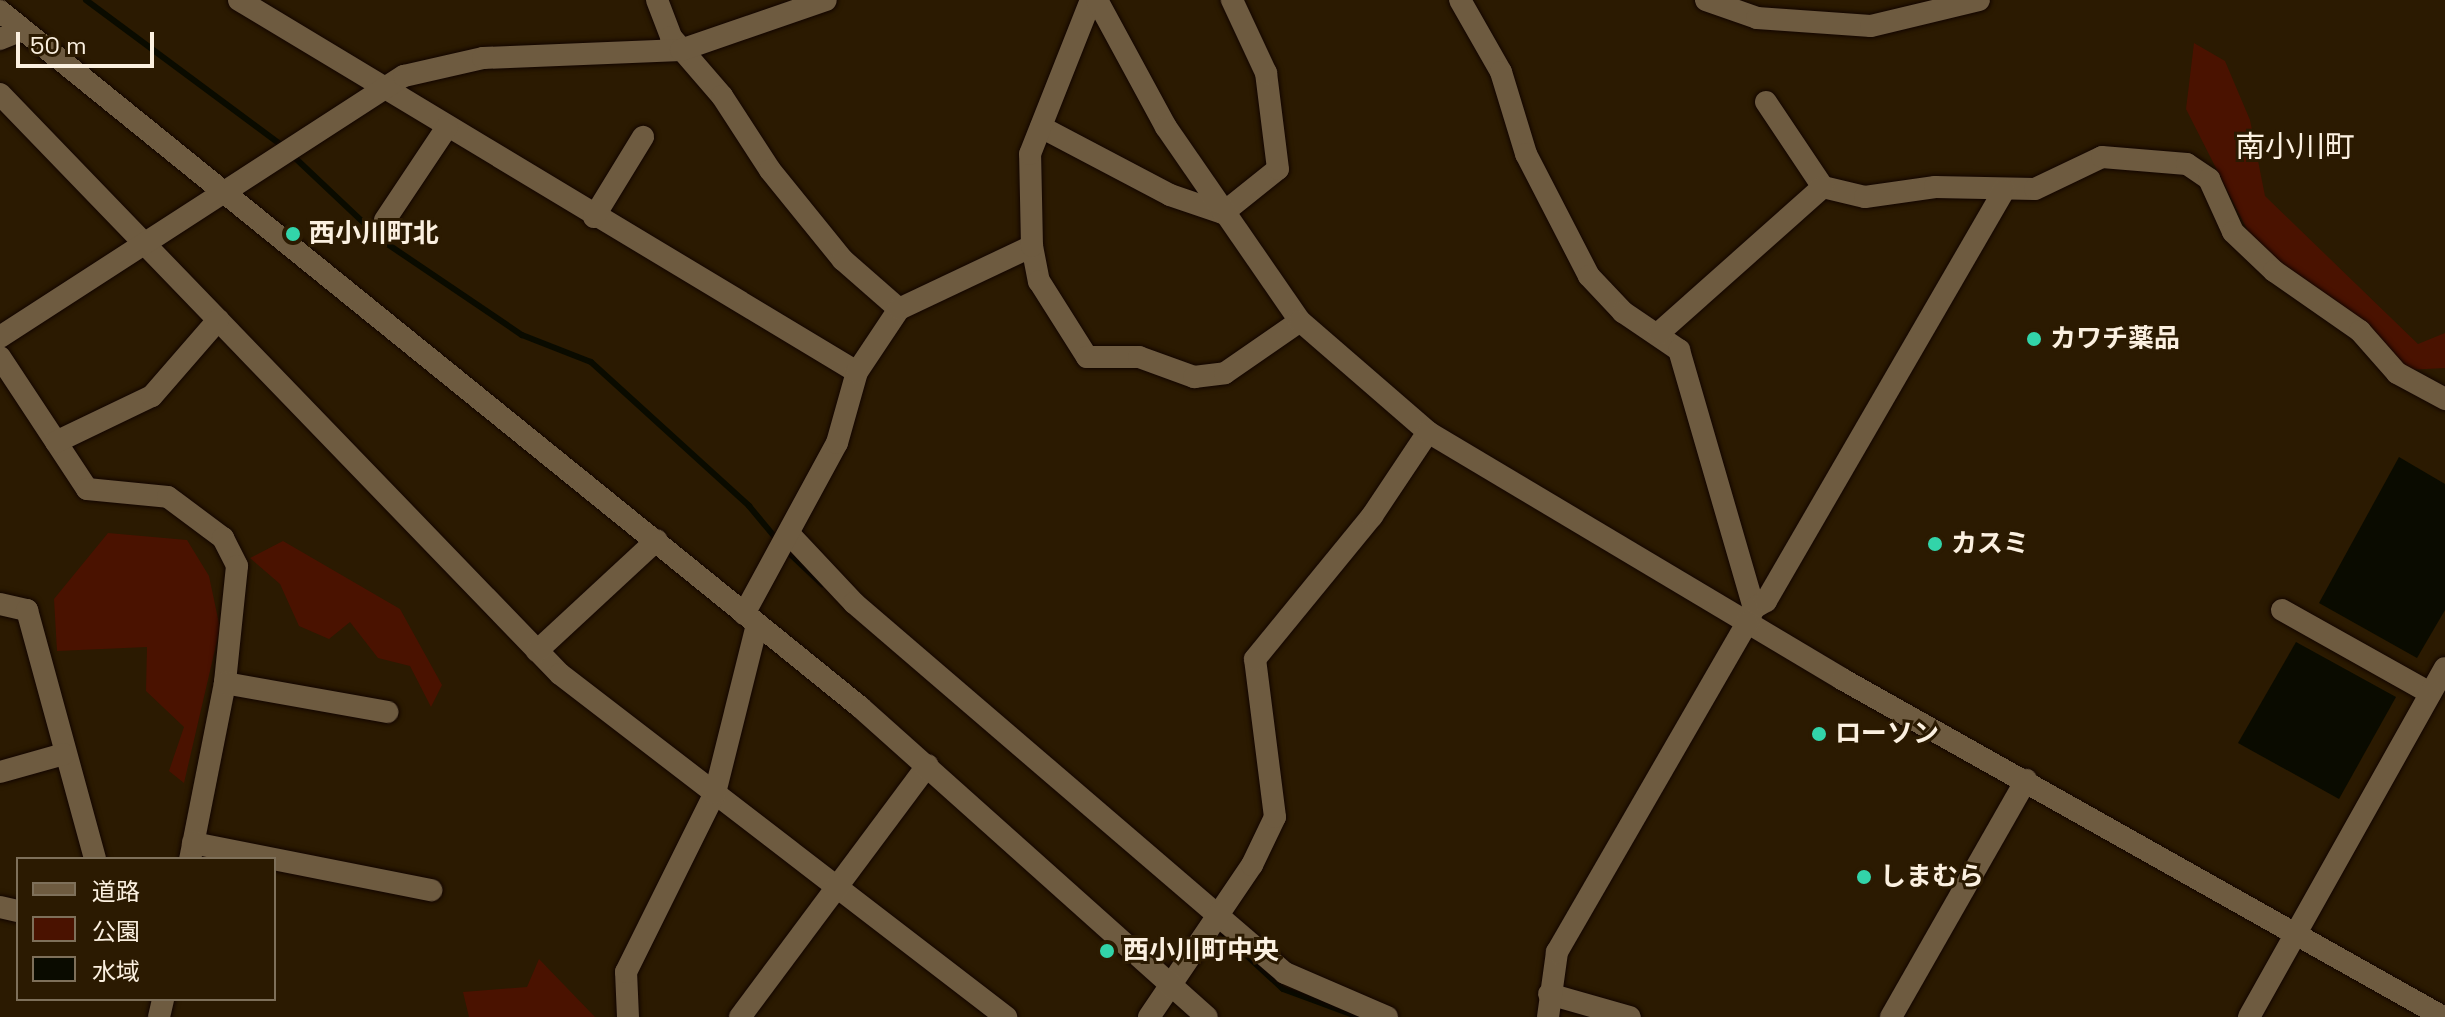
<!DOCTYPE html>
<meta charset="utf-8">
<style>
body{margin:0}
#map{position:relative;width:2445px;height:1017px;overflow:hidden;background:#2b1a01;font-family:"Space Grotesk","Noto Sans JP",sans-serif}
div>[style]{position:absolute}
.green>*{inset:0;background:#4a1200}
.water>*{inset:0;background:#0a0b00}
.stream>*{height:6px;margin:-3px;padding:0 3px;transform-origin:3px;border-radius:3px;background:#0a0b00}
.roads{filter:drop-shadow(0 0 2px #120500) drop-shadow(0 0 2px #120500)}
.minor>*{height:22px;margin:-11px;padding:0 11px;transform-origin:11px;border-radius:11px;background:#6e5b40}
.tertiary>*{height:22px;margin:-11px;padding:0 11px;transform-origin:11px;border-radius:11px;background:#6e5b40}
.dots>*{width:22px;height:22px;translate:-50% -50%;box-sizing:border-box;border:4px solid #2b1a01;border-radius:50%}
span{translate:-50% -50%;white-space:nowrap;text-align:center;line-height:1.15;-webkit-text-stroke:6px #2b1a01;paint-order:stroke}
.poi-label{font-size:26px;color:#fbf0e0;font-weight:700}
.left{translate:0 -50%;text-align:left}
.quarter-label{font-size:30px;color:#fbf0e0}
.legend{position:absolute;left:16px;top:857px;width:260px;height:144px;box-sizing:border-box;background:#2b1a01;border:2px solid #7e705a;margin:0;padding:10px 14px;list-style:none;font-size:24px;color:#fbf0e0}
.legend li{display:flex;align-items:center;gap:16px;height:40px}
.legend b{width:40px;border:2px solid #7e705a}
.scale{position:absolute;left:16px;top:32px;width:138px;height:36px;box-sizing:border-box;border:4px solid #fbf0e0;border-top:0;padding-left:10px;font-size:24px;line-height:28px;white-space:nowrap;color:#fbf0e0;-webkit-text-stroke:6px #2b1a01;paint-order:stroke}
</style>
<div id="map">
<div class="green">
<div style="clip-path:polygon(2194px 43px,2225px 61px,2250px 120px,2265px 196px,2418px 344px,2445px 333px,2445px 368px,2407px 370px,2253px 241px,2186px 109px)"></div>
<div style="clip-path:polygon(108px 533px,187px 540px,209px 576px,220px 628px,184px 783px,169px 771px,184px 727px,146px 691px,147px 647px,57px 651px,54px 599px)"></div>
<div style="clip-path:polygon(283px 541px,400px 609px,442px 685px,431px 707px,410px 666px,378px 658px,350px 622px,329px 639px,299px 626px,280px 584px,250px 558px)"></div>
<div style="clip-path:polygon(539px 959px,595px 1017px,469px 1017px,463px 992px,527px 987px)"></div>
</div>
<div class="water">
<div style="clip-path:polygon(2399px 457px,2445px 484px,2445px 610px,2417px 658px,2319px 603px)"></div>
<div style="clip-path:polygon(2296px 642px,2396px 697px,2339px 799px,2238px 743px)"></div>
</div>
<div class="stream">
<div style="left:86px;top:0;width:247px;rotate:36.6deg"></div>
<div style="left:292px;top:155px;width:125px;rotate:43.4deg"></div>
<div style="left:383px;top:241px;width:168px;rotate:34.1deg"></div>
<div style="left:522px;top:335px;width:74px;rotate:21.4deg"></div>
<div style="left:591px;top:362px;width:214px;rotate:42.3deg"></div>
<div style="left:749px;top:506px;width:47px;rotate:50.2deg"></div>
<div style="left:786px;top:550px;width:50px;rotate:43.4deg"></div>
<div style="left:1216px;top:927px;width:91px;rotate:42.8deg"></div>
<div style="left:1283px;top:989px;width:81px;rotate:20.2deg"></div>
</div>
<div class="roads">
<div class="minor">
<div style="left:239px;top:0;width:721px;rotate:31.05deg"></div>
<div style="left:657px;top:0;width:40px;rotate:69deg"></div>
<div style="left:671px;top:37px;width:78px;rotate:49.2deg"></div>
<div style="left:722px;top:96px;width:88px;rotate:57deg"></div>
<div style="left:770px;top:170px;width:116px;rotate:51deg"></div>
<div style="left:843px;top:260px;width:74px;rotate:41.2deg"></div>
<div style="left:1460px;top:0;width:83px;rotate:60.3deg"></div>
<div style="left:1501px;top:72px;width:86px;rotate:73deg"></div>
<div style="left:1526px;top:154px;width:137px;rotate:62.7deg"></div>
<div style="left:1589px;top:276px;width:50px;rotate:46.6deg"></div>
<div style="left:1623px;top:312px;width:68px;rotate:34.2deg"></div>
<div style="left:1679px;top:350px;width:269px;rotate:73.8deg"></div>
<div style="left:1754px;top:608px;width:17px;rotate:115deg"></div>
<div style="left:1706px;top:0;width:54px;rotate:19.4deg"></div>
<div style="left:1757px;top:18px;width:114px;rotate:4deg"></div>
<div style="left:1871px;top:26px;width:111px;rotate:-13.5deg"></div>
<div style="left:0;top:39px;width:22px;rotate:-22deg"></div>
<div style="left:0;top:94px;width:806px;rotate:46.01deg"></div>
<div style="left:560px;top:674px;width:563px;rotate:37.56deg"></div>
<div style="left:1766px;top:102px;width:102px;rotate:56.2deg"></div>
<div style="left:1823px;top:187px;width:43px;rotate:13.4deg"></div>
<div style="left:1865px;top:197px;width:71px;rotate:-8.1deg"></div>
<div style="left:1935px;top:187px;width:100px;rotate:1.1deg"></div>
<div style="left:2035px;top:189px;width:74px;rotate:-25.5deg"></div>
<div style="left:2102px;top:157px;width:85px;rotate:4.7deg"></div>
<div style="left:2187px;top:164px;width:27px;rotate:34deg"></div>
<div style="left:2209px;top:179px;width:58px;rotate:65.6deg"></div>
<div style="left:2233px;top:232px;width:57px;rotate:43.6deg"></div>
<div style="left:2274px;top:271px;width:105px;rotate:34.9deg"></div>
<div style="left:2360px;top:331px;width:56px;rotate:48.6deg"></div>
<div style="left:2397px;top:373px;width:55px;rotate:28.4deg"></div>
<div style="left:1041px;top:127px;width:146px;rotate:27.8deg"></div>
<div style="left:1170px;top:195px;width:56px;rotate:18.8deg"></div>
<div style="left:1223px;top:213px;width:70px;rotate:-38.7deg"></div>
<div style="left:1278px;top:169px;width:97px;rotate:-97.1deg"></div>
<div style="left:1266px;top:73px;width:81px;rotate:-115deg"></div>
<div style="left:594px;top:217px;width:94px;rotate:-58.5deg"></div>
<div style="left:385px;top:220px;width:112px;rotate:-56.3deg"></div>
<div style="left:1032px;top:246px;width:36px;rotate:79deg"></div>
<div style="left:1039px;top:281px;width:90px;rotate:57.7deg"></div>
<div style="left:1087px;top:357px;width:52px"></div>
<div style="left:1139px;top:357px;width:59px;rotate:20deg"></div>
<div style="left:1194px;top:377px;width:31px;rotate:-7deg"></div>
<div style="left:1225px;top:373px;width:91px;rotate:-34.7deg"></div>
<div style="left:1660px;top:332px;width:218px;rotate:-41.7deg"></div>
<div style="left:0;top:337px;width:481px;rotate:-32.9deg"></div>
<div style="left:404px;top:76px;width:81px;rotate:-12.8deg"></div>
<div style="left:483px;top:58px;width:198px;rotate:-2.3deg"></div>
<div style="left:681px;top:50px;width:153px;rotate:-19deg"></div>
<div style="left:0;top:357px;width:158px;rotate:56.6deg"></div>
<div style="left:87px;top:489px;width:81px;rotate:5.6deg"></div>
<div style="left:168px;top:497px;width:69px;rotate:36.7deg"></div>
<div style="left:223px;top:538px;width:31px;rotate:63deg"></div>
<div style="left:237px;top:566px;width:118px;rotate:95.9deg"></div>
<div style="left:225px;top:683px;width:179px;rotate:101.2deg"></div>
<div style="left:56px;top:442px;width:106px;rotate:-25.6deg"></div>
<div style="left:152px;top:396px;width:101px;rotate:-49deg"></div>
<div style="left:792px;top:537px;width:91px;rotate:46.8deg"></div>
<div style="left:854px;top:603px;width:568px;rotate:40.65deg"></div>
<div style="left:1285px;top:973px;width:111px;rotate:23.3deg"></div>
<div style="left:0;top:604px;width:28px;rotate:13deg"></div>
<div style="left:27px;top:610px;width:258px;rotate:74.7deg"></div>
<div style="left:1754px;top:608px;width:14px;rotate:-30deg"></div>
<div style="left:1766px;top:601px;width:475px;rotate:-59.9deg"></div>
<div style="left:2282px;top:610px;width:170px;rotate:29.3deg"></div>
<div style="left:744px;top:614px;width:195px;rotate:-61.5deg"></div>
<div style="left:837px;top:443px;width:74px;rotate:-74.3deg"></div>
<div style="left:857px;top:372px;width:76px;rotate:-56.3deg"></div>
<div style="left:899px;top:309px;width:147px;rotate:-25.3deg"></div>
<div style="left:1032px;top:246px;width:92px;rotate:-91.2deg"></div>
<div style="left:1030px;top:154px;width:166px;rotate:-68.4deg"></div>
<div style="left:537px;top:651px;width:163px;rotate:-42.8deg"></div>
<div style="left:225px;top:683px;width:165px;rotate:10.1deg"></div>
<div style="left:0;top:772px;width:66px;rotate:-15.7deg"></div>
<div style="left:193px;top:843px;width:243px;rotate:11.2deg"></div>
<div style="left:0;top:907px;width:18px;rotate:13deg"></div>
<div style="left:1549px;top:994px;width:84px;rotate:15.9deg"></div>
<div style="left:159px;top:1017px;width:18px;rotate:-77deg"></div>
<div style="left:628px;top:1017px;width:45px;rotate:-92.5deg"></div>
<div style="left:626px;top:972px;width:200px;rotate:-63.6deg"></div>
<div style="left:715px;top:793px;width:173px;rotate:-76deg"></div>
<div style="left:740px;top:1017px;width:314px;rotate:-53.3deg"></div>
<div style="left:1149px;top:1017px;width:184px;rotate:-55.9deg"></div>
<div style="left:1252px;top:865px;width:53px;rotate:-64.4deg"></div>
<div style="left:1275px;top:817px;width:159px;rotate:-97.2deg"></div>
<div style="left:1255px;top:659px;width:185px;rotate:-50.7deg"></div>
<div style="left:1372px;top:516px;width:101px;rotate:-56.3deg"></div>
<div style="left:1891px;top:1017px;width:273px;rotate:-60.3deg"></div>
<div style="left:2249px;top:1017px;width:400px;rotate:-60.7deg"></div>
</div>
<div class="tertiary">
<div style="left:1097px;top:0;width:145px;rotate:61.5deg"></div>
<div style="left:1166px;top:127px;width:236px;rotate:55.4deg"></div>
<div style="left:1300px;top:321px;width:169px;rotate:40.9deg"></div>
<div style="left:1428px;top:432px;width:482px;rotate:30.8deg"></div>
<div style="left:1842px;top:679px;width:690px;rotate:29.35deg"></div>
<div style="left:0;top:11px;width:1106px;rotate:38.98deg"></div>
<div style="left:860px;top:707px;width:465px;rotate:41.8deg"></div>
<div style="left:1548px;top:1017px;width:66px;rotate:-82.1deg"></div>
<div style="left:1557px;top:952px;width:380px;rotate:-60deg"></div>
</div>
</div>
<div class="dots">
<div style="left:293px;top:234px;background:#32d4a9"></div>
<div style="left:2034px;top:339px;background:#32d4a9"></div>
<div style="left:1935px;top:544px;background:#32d4a9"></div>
<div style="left:1819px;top:734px;background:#32d4a9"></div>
<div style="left:1864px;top:877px;background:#32d4a9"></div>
<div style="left:1107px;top:951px;background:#32d4a9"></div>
</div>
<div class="poi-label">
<span class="left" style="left:309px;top:234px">西小川町北</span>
<span class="left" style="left:2050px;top:339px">カワチ薬品</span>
<span class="left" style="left:1951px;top:544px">カスミ</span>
<span class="left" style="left:1835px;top:734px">ローソン</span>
<span class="left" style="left:1880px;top:877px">しまむら</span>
<span class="left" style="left:1123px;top:951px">西小川町中央</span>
</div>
<div class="quarter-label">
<span style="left:2295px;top:147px">南小川町</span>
</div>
<ul class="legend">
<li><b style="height:10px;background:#6e5b40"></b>道路</li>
<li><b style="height:22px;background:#4a1200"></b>公園</li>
<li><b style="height:22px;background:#0a0b00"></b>水域</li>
</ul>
<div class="scale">50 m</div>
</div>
